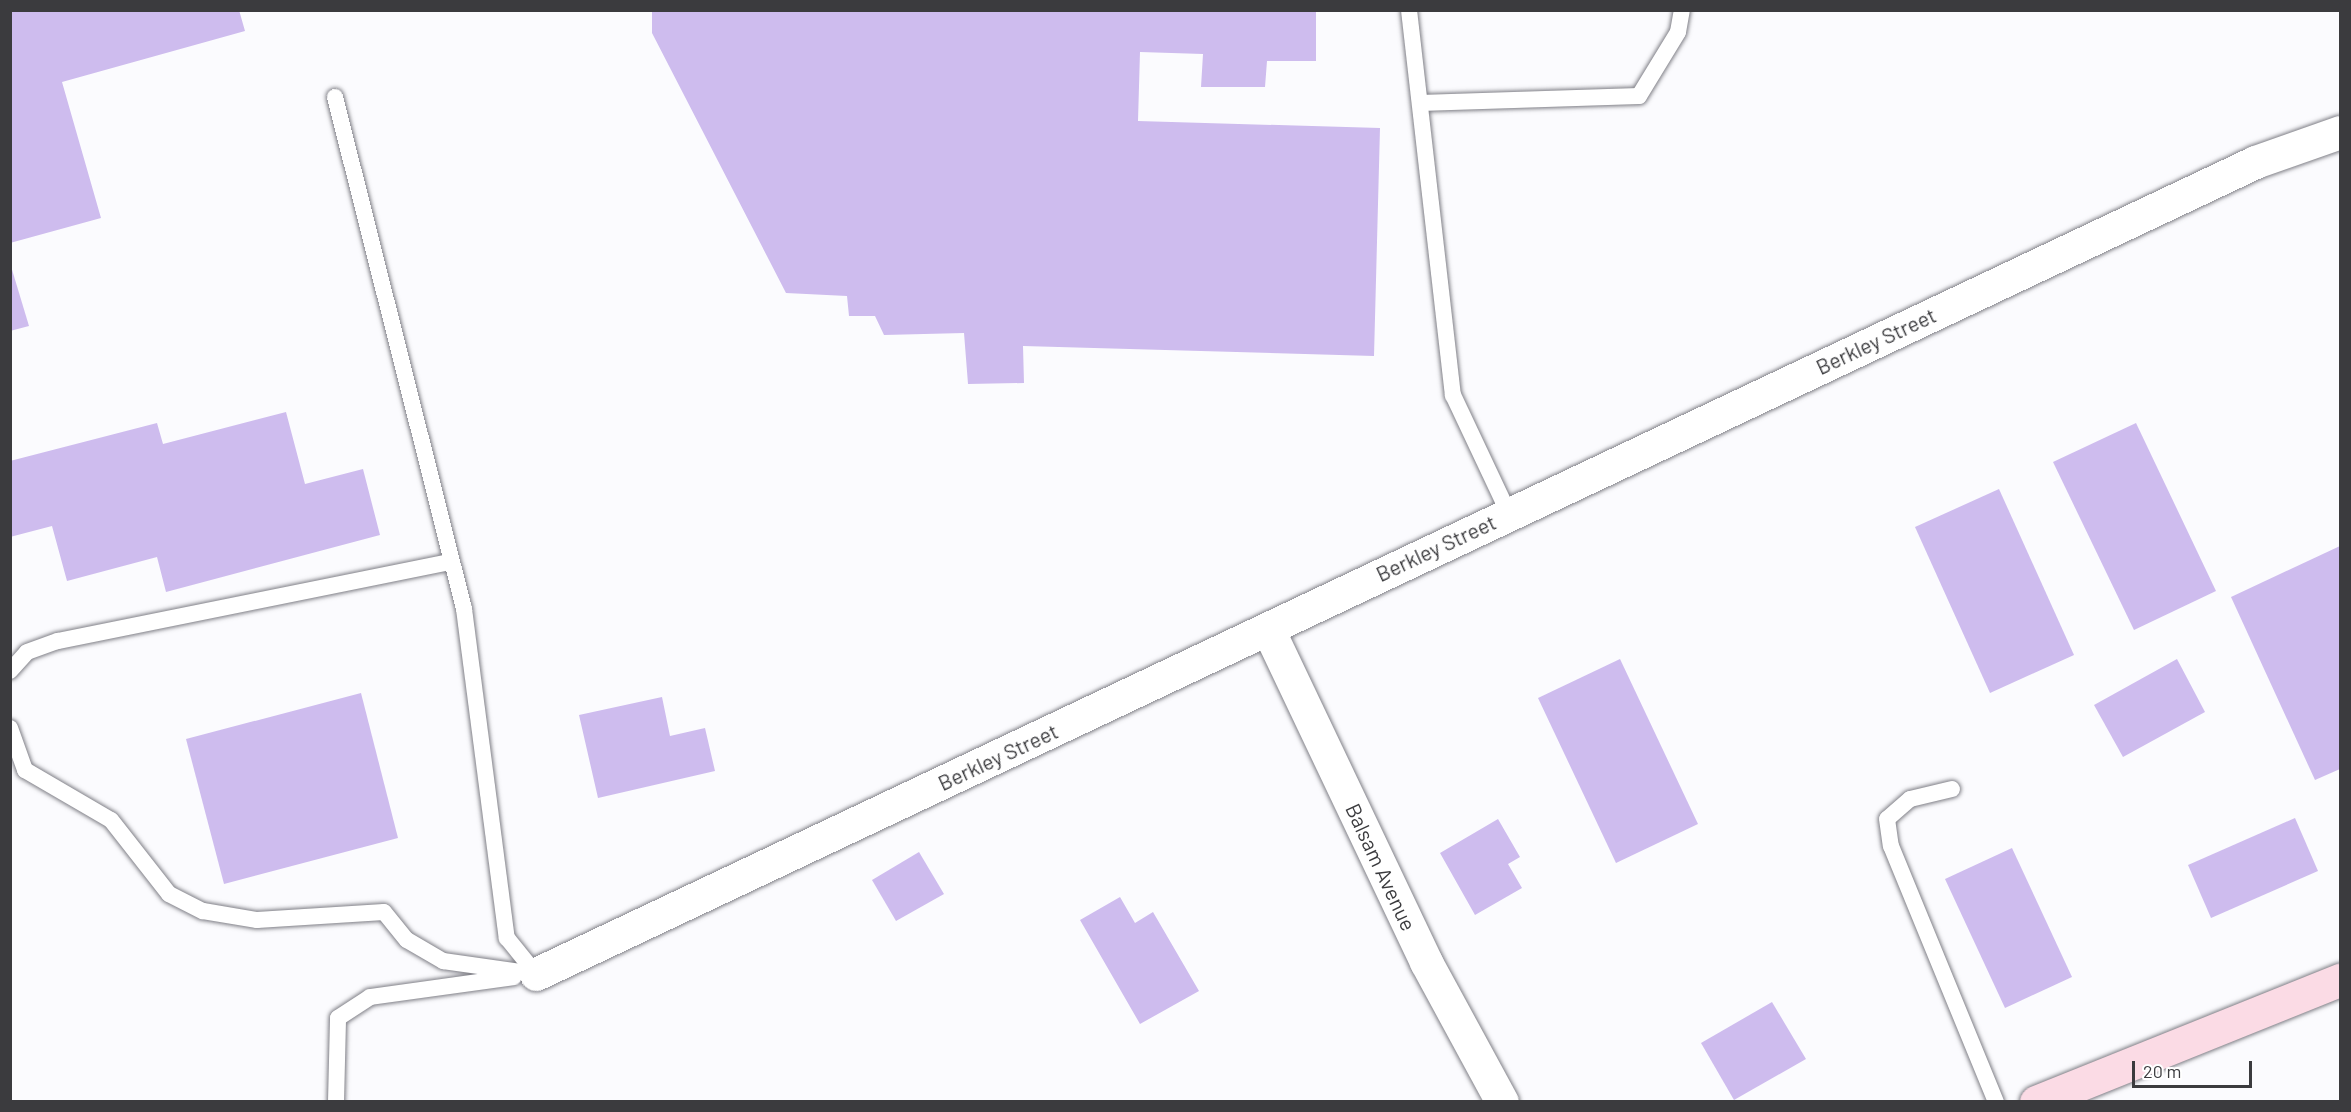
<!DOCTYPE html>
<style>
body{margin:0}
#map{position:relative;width:2351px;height:1112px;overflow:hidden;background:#fbfbfe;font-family:Barlow,sans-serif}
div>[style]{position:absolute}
.building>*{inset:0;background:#cebcee}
.roads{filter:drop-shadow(0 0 2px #808087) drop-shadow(0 0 2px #808087)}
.lane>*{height:16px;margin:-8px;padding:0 8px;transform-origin:8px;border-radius:8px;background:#fff}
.street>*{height:33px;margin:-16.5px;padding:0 16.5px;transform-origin:16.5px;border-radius:16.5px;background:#fff}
.secondary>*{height:33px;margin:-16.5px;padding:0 16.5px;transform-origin:16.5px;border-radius:16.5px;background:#fbdbe5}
span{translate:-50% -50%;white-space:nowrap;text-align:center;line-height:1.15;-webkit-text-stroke:6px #fff;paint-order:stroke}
.street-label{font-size:21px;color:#3b3b3e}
.frame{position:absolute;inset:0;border:12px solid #3b3b3e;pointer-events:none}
.scale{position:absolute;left:2132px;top:1061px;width:120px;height:27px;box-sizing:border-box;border:3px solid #3b3b3e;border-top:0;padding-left:8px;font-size:18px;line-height:21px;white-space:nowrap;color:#3b3b3e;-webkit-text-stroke:4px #fff;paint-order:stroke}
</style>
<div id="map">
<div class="building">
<div style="clip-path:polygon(10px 10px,239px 10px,245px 31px,62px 82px,101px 218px,10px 243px)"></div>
<div style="clip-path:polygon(652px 10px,1316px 10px,1316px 61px,1267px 61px,1265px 87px,1201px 87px,1203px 54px,1140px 52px,1138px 121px,1380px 128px,1374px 356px,1023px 346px,1024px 383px,968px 384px,964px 333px,884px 335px,875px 316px,849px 316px,847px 296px,786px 293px,652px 33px)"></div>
<div style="clip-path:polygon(10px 263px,29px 326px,10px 331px)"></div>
<div style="clip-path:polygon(286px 412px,305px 484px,363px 469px,380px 535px,166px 592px,157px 557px,67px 581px,52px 526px,10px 537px,10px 461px,157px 423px,163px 444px)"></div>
<div style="clip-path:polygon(2136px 423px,2216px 591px,2134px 630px,2053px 462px)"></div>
<div style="clip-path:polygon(1999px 489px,2074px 655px,1990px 693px,1915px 527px)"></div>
<div style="clip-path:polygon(2340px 546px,2340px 769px,2315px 780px,2231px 597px)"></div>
<div style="clip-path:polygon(1620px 659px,1698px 824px,1616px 863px,1538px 698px)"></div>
<div style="clip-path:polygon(2177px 659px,2205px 712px,2123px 757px,2094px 705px)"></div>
<div style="clip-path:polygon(361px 693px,398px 838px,224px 884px,186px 739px)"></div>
<div style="clip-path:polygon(662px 697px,670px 736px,705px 728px,715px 771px,598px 798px,579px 715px)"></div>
<div style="clip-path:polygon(2295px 818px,2318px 871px,2211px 918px,2188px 865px)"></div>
<div style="clip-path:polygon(1498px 819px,1520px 857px,1508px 864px,1522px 888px,1475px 915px,1440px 853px)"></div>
<div style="clip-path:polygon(2012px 848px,2072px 977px,2005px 1008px,1945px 879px)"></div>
<div style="clip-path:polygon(919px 852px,944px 894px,896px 921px,872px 880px)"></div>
<div style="clip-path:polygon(1120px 897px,1135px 923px,1153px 912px,1199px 991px,1140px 1024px,1080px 920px)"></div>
<div style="clip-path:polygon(1772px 1002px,1806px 1059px,1734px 1100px,1701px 1043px)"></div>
</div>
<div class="roads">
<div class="lane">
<div style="left:1409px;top:10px;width:388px;rotate:83.5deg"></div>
<div style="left:1453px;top:395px;width:132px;rotate:64.8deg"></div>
<div style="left:335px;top:97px;width:528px;rotate:75.86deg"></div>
<div style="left:464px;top:609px;width:332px;rotate:82.6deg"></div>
<div style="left:507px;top:938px;width:46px;rotate:51.1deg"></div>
<div style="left:1420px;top:103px;width:219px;rotate:-1.8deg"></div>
<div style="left:1639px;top:96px;width:75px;rotate:-58.6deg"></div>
<div style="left:1678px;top:32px;width:22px;rotate:-80deg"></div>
<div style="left:10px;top:671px;width:25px;rotate:-48deg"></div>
<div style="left:27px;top:652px;width:33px;rotate:-20deg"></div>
<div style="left:58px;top:641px;width:401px;rotate:-11.4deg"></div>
<div style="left:10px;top:728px;width:45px;rotate:70.3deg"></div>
<div style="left:25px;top:770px;width:99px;rotate:30.2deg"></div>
<div style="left:111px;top:820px;width:94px;rotate:51.9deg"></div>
<div style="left:169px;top:894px;width:38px;rotate:27deg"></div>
<div style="left:203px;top:911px;width:55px;rotate:9.5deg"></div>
<div style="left:257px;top:920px;width:127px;rotate:-3.6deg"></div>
<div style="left:384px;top:912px;width:36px;rotate:51deg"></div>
<div style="left:407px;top:940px;width:42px;rotate:30.3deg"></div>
<div style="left:443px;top:961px;width:94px;rotate:8deg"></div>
<div style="left:1952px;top:789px;width:43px;rotate:166.6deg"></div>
<div style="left:1910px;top:799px;width:30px;rotate:139deg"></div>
<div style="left:1887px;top:819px;width:27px;rotate:82deg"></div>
<div style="left:1891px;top:846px;width:277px;rotate:67.7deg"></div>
<div style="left:336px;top:1102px;width:84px;rotate:-88.6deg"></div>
<div style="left:338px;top:1018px;width:38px;rotate:-33deg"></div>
<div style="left:370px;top:997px;width:145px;rotate:-7.9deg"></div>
</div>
<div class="street">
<div style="left:1268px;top:629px;width:369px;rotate:64.6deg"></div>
<div style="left:1426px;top:962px;width:159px;rotate:61.5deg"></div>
<div style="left:536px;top:974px;width:1901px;rotate:-25.28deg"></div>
<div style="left:2255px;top:162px;width:90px;rotate:-19.4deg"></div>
</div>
<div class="secondary">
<div style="left:2036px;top:1102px;width:328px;rotate:-21.9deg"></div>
</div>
</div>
<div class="street-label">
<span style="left:1876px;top:341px;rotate:-25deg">Berkley Street</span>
<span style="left:1436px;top:548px;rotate:-25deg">Berkley Street</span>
<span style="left:998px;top:757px;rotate:-25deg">Berkley Street</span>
<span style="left:1381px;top:867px;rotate:65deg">Balsam Avenue</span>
</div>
<div class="frame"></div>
<div class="scale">20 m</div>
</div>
